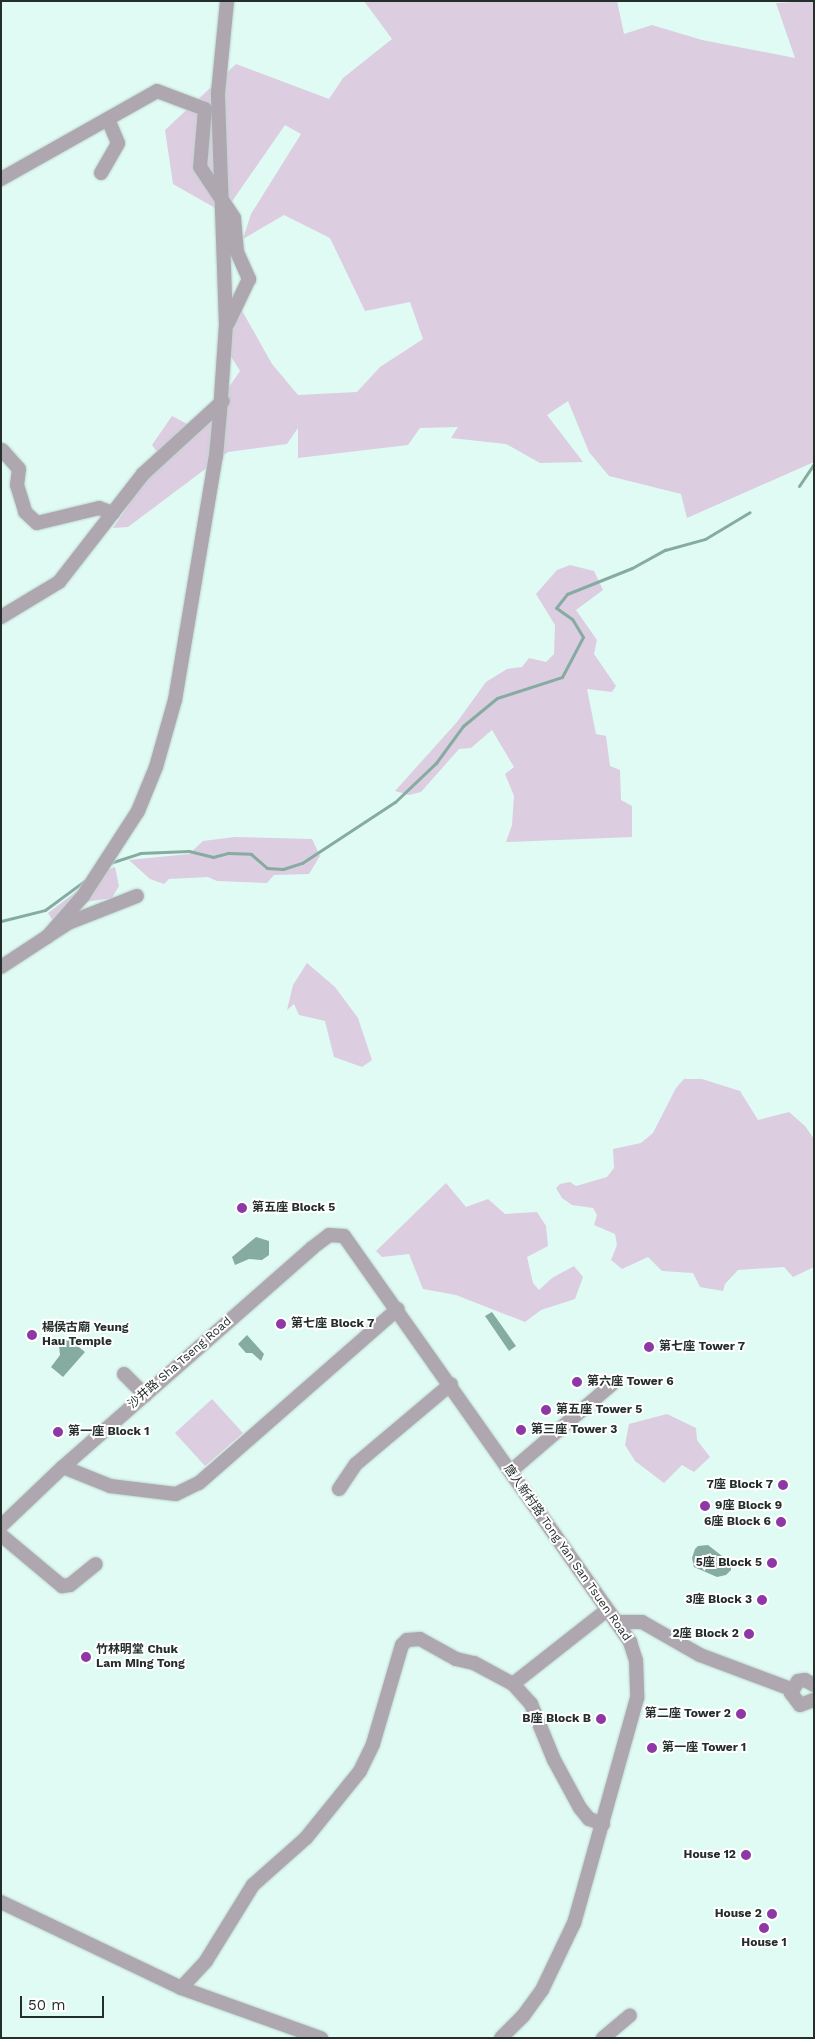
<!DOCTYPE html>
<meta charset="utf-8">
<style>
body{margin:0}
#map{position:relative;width:815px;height:2039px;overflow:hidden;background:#e0fbf3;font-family:"Work Sans","Noto Sans TC",sans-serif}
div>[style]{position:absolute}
.green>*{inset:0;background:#dccde0}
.water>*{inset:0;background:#86aba1}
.stream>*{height:3px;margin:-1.5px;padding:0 1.5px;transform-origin:1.5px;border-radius:1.5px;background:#86aba1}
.roads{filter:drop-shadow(0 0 1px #bed6cf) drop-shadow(0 0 1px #bed6cf)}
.minor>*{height:14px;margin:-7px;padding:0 7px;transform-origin:7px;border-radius:7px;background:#aea7b0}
.dots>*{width:14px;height:14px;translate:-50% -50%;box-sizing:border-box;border:2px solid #fff;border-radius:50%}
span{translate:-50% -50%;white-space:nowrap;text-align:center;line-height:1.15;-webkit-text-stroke:4px #fff;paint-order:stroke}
.poi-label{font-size:12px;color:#242e2b;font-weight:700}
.left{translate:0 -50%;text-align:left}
.right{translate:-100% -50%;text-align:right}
.street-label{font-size:12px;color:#242e2b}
.frame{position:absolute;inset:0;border:2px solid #242e2b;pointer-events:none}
.scale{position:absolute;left:20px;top:1996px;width:84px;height:22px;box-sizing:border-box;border:2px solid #242e2b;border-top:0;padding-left:6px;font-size:15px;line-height:18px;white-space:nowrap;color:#242e2b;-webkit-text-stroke:4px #fff;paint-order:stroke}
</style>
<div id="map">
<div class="green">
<div style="clip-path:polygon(364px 1px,617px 1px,624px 34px,652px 25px,702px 40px,795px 58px,776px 3px,814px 1px,814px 462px,687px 518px,681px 494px,609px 476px,589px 452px,568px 401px,547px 415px,583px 462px,540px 463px,506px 444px,451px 438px,458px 427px,420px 428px,408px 445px,298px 458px,298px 428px,287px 444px,228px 452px,128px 527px,113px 528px,161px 457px,152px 445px,172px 416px,199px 430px,240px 371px,221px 340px,241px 309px,272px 364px,298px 395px,357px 392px,380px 367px,423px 339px,410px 302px,365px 311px,330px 238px,284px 215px,243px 239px,251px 214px,301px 134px,285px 125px,224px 213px,173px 184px,165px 130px,236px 64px,329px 99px,343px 78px,392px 39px)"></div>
<div style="clip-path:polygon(570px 565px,594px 571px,603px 590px,576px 610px,597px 640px,594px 654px,616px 686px,612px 692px,587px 689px,596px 734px,606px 736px,610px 766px,620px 770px,621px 800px,632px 806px,632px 837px,506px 842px,512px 825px,514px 796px,505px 774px,514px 767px,492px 730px,471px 748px,459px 749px,421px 792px,409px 795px,395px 791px,457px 722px,486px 682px,507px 669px,522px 667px,529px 658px,546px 662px,554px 654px,555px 625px,536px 594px,557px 570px)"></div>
<div style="clip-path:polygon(235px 837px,312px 839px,320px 856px,309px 874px,274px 875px,267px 883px,217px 881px,208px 877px,169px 879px,164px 884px,150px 879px,129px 860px,189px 854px,203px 841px)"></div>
<div style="clip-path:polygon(115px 867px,119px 886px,112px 898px,85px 902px,79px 911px,55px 924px,48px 913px,102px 872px)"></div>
<div style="clip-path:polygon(307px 963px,335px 987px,358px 1018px,372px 1060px,362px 1067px,334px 1057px,325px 1021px,299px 1015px,294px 1004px,287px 1010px,293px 985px)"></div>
<div style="clip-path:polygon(684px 1079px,702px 1079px,740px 1091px,758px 1120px,789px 1112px,805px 1126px,814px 1139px,814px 1267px,793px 1277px,784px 1267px,738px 1270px,725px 1284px,723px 1291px,700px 1287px,693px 1273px,662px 1271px,648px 1257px,622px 1269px,611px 1260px,617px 1245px,615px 1234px,594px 1225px,597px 1215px,593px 1208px,572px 1205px,562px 1198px,556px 1188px,560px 1184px,570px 1182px,576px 1186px,607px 1177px,614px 1168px,613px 1149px,641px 1143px,653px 1133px,676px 1088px)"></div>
<div style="clip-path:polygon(446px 1183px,466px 1207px,488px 1199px,505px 1214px,537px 1212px,546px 1226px,548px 1246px,527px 1257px,533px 1283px,539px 1290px,552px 1278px,574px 1266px,583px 1277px,575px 1299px,541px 1310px,525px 1322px,456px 1295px,423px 1289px,409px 1254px,382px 1257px,376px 1251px)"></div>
<div style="clip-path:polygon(212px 1399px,243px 1433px,205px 1466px,175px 1433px)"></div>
<div style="clip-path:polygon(667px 1414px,696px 1428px,697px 1440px,710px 1457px,694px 1472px,682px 1465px,664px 1483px,635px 1461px,625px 1445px,629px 1424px)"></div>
</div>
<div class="water">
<div style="clip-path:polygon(256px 1237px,269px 1241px,269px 1255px,262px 1260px,249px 1259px,235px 1265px,232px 1257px)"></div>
<div style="clip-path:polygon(492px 1312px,516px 1346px,509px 1351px,485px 1316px)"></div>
<div style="clip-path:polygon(247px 1335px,264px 1354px,261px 1361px,252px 1353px,246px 1353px,238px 1344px)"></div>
<div style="clip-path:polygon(63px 1340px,70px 1340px,85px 1352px,63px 1377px,51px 1367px,60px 1355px,59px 1346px)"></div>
<div style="clip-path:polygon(708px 1545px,731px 1563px,731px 1570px,726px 1575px,717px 1577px,694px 1567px,692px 1558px,695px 1549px,698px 1546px)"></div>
</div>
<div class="stream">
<div style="left:799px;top:486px;width:27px;rotate:-56deg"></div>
<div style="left:110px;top:863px;width:32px;rotate:-18deg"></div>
<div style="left:140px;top:853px;width:49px;rotate:-2.3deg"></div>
<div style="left:189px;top:851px;width:25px;rotate:14deg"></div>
<div style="left:213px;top:857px;width:16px;rotate:-15deg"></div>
<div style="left:228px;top:853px;width:23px;rotate:2deg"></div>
<div style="left:251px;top:854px;width:21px;rotate:41deg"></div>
<div style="left:267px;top:868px;width:16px;rotate:4deg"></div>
<div style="left:283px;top:869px;width:20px;rotate:-18deg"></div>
<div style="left:302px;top:863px;width:111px;rotate:-33.3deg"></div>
<div style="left:395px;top:802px;width:57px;rotate:-43.6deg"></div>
<div style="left:436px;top:763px;width:46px;rotate:-53.9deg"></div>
<div style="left:463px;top:726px;width:44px;rotate:-39.5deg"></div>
<div style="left:497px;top:698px;width:68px;rotate:-17.9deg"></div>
<div style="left:562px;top:677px;width:45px;rotate:-62.3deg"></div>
<div style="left:583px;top:637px;width:21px;rotate:-121deg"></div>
<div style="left:572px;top:619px;width:19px;rotate:-145deg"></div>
<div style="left:556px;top:608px;width:18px;rotate:-52deg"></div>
<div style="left:567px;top:594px;width:70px;rotate:-21.8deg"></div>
<div style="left:632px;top:568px;width:38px;rotate:-29deg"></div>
<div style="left:665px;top:550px;width:41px;rotate:-15.4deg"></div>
<div style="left:705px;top:539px;width:52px;rotate:-31deg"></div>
<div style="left:1px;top:921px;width:45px;rotate:-14deg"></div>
<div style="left:45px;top:910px;width:52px;rotate:-36.4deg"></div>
</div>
<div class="roads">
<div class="minor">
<div style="left:101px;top:173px;width:34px;rotate:-60deg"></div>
<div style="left:118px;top:143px;width:26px;rotate:-113deg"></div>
<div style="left:1px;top:179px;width:179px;rotate:-29.4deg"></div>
<div style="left:157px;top:91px;width:51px;rotate:20.6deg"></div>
<div style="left:205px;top:109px;width:58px;rotate:94.9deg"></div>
<div style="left:200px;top:167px;width:61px;rotate:56.3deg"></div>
<div style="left:234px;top:218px;width:34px;rotate:85deg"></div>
<div style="left:237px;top:252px;width:30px;rotate:66deg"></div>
<div style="left:249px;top:279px;width:49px;rotate:115.5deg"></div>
<div style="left:2px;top:450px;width:25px;rotate:48deg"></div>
<div style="left:19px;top:469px;width:16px;rotate:97deg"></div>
<div style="left:17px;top:485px;width:28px;rotate:73deg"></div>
<div style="left:25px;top:512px;width:16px;rotate:43deg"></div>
<div style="left:37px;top:523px;width:64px;rotate:-13.6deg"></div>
<div style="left:99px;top:508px;width:15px;rotate:20deg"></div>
<div style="left:1px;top:617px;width:68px;rotate:-31.1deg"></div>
<div style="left:59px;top:582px;width:137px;rotate:-52.1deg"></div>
<div style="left:143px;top:474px;width:108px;rotate:-42.4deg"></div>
<div style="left:47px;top:937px;width:55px;rotate:-48.7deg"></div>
<div style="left:83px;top:896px;width:101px;rotate:-57.1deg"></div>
<div style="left:138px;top:811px;width:48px;rotate:-67.8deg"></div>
<div style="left:156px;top:767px;width:70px;rotate:-74.2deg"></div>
<div style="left:175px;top:700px;width:247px;rotate:-80.5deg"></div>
<div style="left:216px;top:456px;width:44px;rotate:-84.8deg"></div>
<div style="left:220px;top:412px;width:87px;rotate:-86.1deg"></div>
<div style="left:226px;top:325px;width:232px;rotate:-92deg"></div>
<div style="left:218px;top:93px;width:92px;rotate:-84.4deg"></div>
<div style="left:1px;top:967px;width:80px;rotate:-33.3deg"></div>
<div style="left:68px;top:923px;width:74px;rotate:-21.4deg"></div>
<div style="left:124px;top:1374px;width:30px;rotate:45deg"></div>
<div style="left:63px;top:1467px;width:51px;rotate:22deg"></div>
<div style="left:110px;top:1486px;width:66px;rotate:6.9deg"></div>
<div style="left:176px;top:1494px;width:25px;rotate:-26deg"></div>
<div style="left:199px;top:1483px;width:264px;rotate:-41.2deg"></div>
<div style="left:511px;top:1471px;width:133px;rotate:-40.7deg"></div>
<div style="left:339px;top:1489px;width:30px;rotate:-56deg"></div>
<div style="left:356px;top:1464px;width:124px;rotate:-40.1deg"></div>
<div style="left:1px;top:1526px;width:86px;rotate:-43.6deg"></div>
<div style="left:63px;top:1467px;width:332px;rotate:-41.3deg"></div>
<div style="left:312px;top:1248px;width:21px;rotate:-37deg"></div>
<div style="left:329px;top:1235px;width:15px;rotate:4deg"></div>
<div style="left:344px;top:1236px;width:497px;rotate:54.8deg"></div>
<div style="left:630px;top:1642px;width:19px;rotate:72deg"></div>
<div style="left:636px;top:1660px;width:38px;rotate:88deg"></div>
<div style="left:637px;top:1698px;width:234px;rotate:105.6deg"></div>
<div style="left:574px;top:1923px;width:74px;rotate:115.5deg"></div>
<div style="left:542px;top:1990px;width:32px;rotate:126deg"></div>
<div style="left:523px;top:2016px;width:31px;rotate:135deg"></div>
<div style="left:1px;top:1535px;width:80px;rotate:39.9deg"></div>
<div style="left:62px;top:1586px;width:8px;rotate:-7deg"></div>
<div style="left:70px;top:1585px;width:33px;rotate:-39deg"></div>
<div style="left:616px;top:1622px;width:26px"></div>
<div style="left:642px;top:1622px;width:67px;rotate:29.6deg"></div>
<div style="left:700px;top:1655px;width:97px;rotate:20.5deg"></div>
<div style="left:814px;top:1685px;width:10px;rotate:-151deg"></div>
<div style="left:805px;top:1680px;width:7px;rotate:172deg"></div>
<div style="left:798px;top:1681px;width:14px;rotate:120deg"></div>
<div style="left:791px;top:1693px;width:15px;rotate:53deg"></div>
<div style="left:800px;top:1705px;width:15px;rotate:-20deg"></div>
<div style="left:603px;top:1824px;width:15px;rotate:-160deg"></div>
<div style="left:589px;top:1819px;width:14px;rotate:-129deg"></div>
<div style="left:580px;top:1808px;width:55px;rotate:-118.4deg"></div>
<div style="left:554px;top:1760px;width:61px;rotate:-112.3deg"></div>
<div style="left:531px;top:1704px;width:27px;rotate:-132deg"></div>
<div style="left:513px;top:1684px;width:120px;rotate:-38.2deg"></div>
<div style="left:1px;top:1902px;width:199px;rotate:25.5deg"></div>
<div style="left:181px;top:1988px;width:149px;rotate:19.7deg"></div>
<div style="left:181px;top:1988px;width:37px;rotate:-47deg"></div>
<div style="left:206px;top:1961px;width:89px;rotate:-58.3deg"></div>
<div style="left:253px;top:1885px;width:71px;rotate:-41.6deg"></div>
<div style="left:306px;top:1838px;width:86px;rotate:-51.1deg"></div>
<div style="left:360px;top:1771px;width:30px;rotate:-64deg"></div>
<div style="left:373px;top:1744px;width:103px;rotate:-73.7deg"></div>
<div style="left:402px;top:1645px;width:7px;rotate:-45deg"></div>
<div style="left:407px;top:1640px;width:13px;rotate:-4deg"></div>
<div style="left:420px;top:1639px;width:41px;rotate:29.1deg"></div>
<div style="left:456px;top:1659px;width:18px;rotate:13deg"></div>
<div style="left:474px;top:1663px;width:44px;rotate:28.3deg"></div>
<div style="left:603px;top:2038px;width:35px;rotate:-40deg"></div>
</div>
</div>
<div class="dots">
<div style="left:242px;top:1208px;background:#8e38a6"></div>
<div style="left:281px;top:1324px;background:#8e38a6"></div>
<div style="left:32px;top:1335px;background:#8e38a6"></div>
<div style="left:649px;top:1347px;background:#8e38a6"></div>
<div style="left:577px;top:1382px;background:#8e38a6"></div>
<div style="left:546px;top:1410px;background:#8e38a6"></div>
<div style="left:521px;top:1430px;background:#8e38a6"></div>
<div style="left:58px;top:1432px;background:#8e38a6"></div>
<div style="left:783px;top:1485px;background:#8e38a6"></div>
<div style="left:705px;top:1506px;background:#8e38a6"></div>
<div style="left:781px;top:1522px;background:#8e38a6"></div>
<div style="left:772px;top:1563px;background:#8e38a6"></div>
<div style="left:762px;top:1600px;background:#8e38a6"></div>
<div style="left:749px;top:1634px;background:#8e38a6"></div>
<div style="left:86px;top:1657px;background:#8e38a6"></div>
<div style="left:741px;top:1714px;background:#8e38a6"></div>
<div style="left:601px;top:1719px;background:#8e38a6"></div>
<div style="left:652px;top:1748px;background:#8e38a6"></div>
<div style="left:746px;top:1855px;background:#8e38a6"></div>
<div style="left:772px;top:1914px;background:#8e38a6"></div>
<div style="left:764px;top:1928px;background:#8e38a6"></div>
</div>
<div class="poi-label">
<span class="left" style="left:252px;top:1208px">第五座 Block 5</span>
<span class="left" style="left:291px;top:1324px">第七座 Block 7</span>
<span class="left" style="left:42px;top:1335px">楊侯古廟 Yeung<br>Hau Temple</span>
<span class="left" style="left:659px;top:1347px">第七座 Tower 7</span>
<span class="left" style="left:587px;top:1382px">第六座 Tower 6</span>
<span class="left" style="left:556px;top:1410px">第五座 Tower 5</span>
<span class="left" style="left:531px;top:1430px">第三座 Tower 3</span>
<span class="left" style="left:68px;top:1432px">第一座 Block 1</span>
<span class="right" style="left:773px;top:1485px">7座 Block 7</span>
<span class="left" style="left:715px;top:1506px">9座 Block 9</span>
<span class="right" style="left:771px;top:1522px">6座 Block 6</span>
<span class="right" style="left:762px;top:1563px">5座 Block 5</span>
<span class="right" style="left:752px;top:1600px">3座 Block 3</span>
<span class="right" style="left:739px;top:1634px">2座 Block 2</span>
<span class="left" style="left:96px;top:1657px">竹林明堂 Chuk<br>Lam Ming Tong</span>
<span class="right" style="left:731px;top:1714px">第二座 Tower 2</span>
<span class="right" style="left:591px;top:1719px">B座 Block B</span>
<span class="left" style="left:662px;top:1748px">第一座 Tower 1</span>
<span class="right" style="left:736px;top:1855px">House 12</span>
<span class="right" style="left:762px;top:1914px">House 2</span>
<span style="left:764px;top:1943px">House 1</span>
</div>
<div class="street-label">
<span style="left:180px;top:1363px;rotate:-41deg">沙井路 Sha Tseng Road</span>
<span style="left:567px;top:1553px;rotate:55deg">唐人新村路 Tong Yan San Tsuen Road</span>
</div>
<div class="frame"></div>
<div class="scale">50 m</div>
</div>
